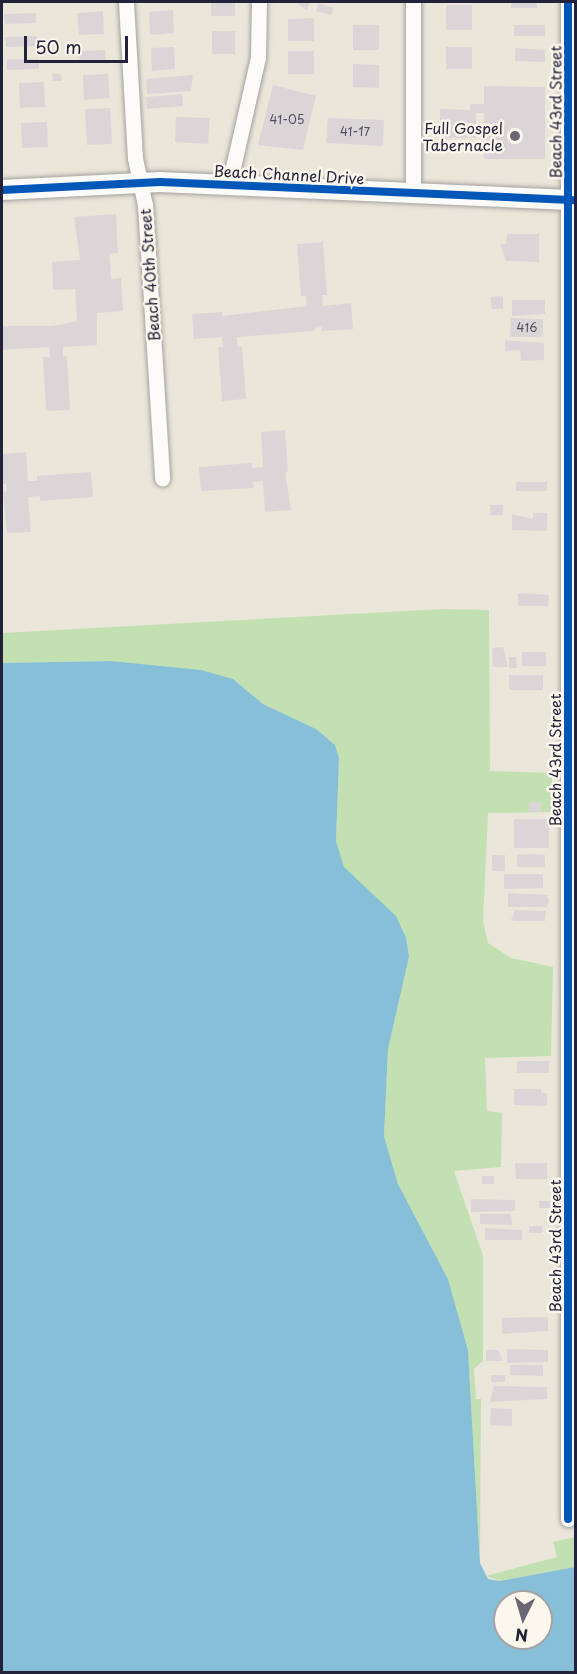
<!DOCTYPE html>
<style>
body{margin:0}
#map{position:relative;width:577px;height:1674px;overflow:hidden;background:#ebe6da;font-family:"Playpen Sans",sans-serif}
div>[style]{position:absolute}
.green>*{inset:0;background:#c2e0b1}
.water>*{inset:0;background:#87bfd8}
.building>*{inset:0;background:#dad6d8}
.roads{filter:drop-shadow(0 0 2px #a5a29e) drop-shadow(0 0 2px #a5a29e)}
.minor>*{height:15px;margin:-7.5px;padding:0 7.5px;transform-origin:7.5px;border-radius:7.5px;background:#fcfbf9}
.major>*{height:20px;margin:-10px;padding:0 10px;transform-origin:10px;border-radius:10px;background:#fcfbf9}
.cycleway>*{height:8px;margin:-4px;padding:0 4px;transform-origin:4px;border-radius:4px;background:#0057b8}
.dots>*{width:16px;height:16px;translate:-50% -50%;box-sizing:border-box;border:3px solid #fbf7ec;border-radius:50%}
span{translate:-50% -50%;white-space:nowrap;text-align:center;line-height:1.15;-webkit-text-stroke:5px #fbf7ec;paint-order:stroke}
.number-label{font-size:12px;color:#504f62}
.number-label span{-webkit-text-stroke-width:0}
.street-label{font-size:15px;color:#22223b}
.poi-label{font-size:15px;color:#22223b}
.right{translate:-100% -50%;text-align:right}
.frame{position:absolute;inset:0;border:3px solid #22223b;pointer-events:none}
.north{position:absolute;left:493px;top:1590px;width:60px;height:60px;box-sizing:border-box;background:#fbf7ec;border:2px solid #a4a2a5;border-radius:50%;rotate:185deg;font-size:16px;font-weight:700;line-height:24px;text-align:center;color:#22223b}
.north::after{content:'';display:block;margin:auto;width:21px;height:27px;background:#686773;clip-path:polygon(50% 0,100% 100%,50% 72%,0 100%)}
.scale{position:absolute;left:24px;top:36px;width:104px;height:27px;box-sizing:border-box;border:3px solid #22223b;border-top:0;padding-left:8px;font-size:18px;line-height:21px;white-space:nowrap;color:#22223b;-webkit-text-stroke:4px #fbf7ec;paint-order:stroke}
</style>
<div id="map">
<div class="green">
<div style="clip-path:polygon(443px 609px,489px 610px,490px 771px,552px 773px,552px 812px,488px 813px,483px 921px,488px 943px,511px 958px,553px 967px,551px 1056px,485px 1058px,487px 1111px,502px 1113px,501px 1167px,454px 1171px,483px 1256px,483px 1361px,474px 1369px,476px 1399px,481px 1399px,480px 1563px,468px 1350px,448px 1279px,398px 1184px,384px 1136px,388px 1049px,409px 957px,395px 916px,344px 868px,336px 841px,339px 758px,335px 745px,316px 729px,263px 704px,233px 679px,110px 661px,2px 663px,2px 633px)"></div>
<div style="clip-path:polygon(575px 1537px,575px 1567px,500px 1581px,486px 1576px,557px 1557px,553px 1542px)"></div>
</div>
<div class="water">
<div style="clip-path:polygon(evenodd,110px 661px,201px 670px,233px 679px,263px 704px,316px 729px,335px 745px,339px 758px,336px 841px,344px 867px,396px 916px,406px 938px,409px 957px,388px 1049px,384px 1136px,398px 1184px,448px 1279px,468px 1350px,480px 1563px,488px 1579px,500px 1581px,575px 1567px,575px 1672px,2px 1672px,2px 663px,110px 661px,505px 1602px,541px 1602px,541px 1638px,505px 1638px,505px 1602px)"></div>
</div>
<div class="building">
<div style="clip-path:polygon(211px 2px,235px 2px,235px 16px,211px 16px)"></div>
<div style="clip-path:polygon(294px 2px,310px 2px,307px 10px)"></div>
<div style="clip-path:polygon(511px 2px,537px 2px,537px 8px,511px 8px)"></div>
<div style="clip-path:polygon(318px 3px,334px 8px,331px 15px,316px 11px)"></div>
<div style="clip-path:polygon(446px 5px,472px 5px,472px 30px,446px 30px)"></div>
<div style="clip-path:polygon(173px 10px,174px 33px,150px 35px,149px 12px)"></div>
<div style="clip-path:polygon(103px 11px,104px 34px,79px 35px,77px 13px)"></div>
<div style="clip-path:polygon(36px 13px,36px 23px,5px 24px,4px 14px)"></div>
<div style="clip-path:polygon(314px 18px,314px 41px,288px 41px,288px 19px)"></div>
<div style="clip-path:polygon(353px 25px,379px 25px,379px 50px,353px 50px)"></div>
<div style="clip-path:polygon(514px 25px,545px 25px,545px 36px,514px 36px)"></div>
<div style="clip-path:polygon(212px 31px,235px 31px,235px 54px,212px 54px)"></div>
<div style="clip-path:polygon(37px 36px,38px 46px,6px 47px,5px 37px)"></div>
<div style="clip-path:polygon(174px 47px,175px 69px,152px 71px,151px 48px)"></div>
<div style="clip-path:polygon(446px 47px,472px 47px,472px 69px,446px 69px)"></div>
<div style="clip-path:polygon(515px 48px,545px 50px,545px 62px,515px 61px)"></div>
<div style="clip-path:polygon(105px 50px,106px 62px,80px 63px,79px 51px)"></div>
<div style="clip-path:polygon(288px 51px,314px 51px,314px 74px,288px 74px)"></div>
<div style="clip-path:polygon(7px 59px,39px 59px,39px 69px,7px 70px)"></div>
<div style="clip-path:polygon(353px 64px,379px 65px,379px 88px,353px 87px)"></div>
<div style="clip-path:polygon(52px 74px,61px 74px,62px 81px,53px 81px)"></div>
<div style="clip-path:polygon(108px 74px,110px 98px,84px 100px,83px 75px)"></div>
<div style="clip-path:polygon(193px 75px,191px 91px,147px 94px,146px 79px)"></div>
<div style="clip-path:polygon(44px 82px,45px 107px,20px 108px,19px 83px)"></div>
<div style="clip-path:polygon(273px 85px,316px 96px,303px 150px,258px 145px)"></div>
<div style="clip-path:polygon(484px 86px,545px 87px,545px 159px,484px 159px,484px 113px,476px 113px,476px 138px,440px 138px,440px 109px,470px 110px,470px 104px,484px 104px)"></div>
<div style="clip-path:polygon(182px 94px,183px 106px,147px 109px,146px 97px)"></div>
<div style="clip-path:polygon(110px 108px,112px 144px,87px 145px,85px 109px)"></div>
<div style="clip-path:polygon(176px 117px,210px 118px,208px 144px,175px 142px)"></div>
<div style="clip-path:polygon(328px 118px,384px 120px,383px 146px,326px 143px)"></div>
<div style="clip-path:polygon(47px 122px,48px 147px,22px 148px,21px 123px)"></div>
<div style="clip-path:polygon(116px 214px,118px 253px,109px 254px,110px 261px,111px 279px,121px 278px,123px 311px,97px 313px,97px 345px,63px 347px,63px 356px,67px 356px,70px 410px,46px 411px,43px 357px,50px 357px,49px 347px,2px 350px,2px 326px,52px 326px,77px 321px,75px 289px,53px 290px,52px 262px,80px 260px,74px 217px)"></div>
<div style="clip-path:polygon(507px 234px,539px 234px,539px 262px,506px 261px,500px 244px,506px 244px)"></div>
<div style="clip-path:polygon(323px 242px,327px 295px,322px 295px,323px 306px,351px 303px,353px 329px,322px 331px,322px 327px,315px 328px,315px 331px,237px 337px,238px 347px,242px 347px,246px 399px,222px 401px,218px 347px,223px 347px,222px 337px,194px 339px,192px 314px,222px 312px,222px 316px,307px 306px,306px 296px,301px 296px,297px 244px)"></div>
<div style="clip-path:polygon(503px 296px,503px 309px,492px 309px,490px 297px)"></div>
<div style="clip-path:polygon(512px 300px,545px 300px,545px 314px,512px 316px)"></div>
<div style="clip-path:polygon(511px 318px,543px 319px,543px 337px,510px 337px)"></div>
<div style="clip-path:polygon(505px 340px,544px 343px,544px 360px,521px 361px,520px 350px,505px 351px)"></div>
<div style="clip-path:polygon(285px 430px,288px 472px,285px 473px,291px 510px,265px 512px,263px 481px,253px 482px,254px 488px,201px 491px,199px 467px,252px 463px,252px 468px,263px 467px,261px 432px)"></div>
<div style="clip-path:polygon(26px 452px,28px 481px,37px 481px,37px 476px,91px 472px,93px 497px,40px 501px,40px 496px,28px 497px,31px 532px,7px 533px,3px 492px,7px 491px,6px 484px,3px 484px,2px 454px)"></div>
<div style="clip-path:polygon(516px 482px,547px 482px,547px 491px,516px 491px)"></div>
<div style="clip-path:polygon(490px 505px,503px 505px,503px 515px,491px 515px)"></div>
<div style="clip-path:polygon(533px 513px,547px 513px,547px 531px,512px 530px,512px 514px,533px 519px)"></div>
<div style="clip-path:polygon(518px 593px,549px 595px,548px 606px,518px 606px)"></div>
<div style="clip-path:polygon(503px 647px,508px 667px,493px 667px,492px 648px)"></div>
<div style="clip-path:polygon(522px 652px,546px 652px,546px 666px,522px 666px)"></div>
<div style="clip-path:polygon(509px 657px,516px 657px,517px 668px,509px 668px)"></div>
<div style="clip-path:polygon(509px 675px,543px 675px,543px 690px,509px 690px)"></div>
<div style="clip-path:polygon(529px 802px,541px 802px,541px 812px,528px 811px)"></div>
<div style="clip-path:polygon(514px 819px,549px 819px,549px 848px,514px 848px)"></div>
<div style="clip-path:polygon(529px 854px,545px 855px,545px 867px,517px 867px,517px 855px)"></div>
<div style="clip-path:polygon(492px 855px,505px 855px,505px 871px,492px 871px)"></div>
<div style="clip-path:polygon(504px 874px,543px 874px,543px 888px,504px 889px)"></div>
<div style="clip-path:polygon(508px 893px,547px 895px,549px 901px,547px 907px,508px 907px)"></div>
<div style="clip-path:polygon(515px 910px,546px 911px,545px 921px,515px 921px,511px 920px)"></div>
<div style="clip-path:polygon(517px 1061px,549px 1061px,549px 1073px,517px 1073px)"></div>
<div style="clip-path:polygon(514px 1089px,541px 1089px,541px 1093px,547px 1093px,547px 1106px,514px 1105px)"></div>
<div style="clip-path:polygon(515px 1163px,547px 1163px,547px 1179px,516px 1179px)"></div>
<div style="clip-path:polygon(482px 1176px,494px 1176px,494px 1184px,482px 1184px)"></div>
<div style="clip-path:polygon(471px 1199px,515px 1200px,515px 1211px,471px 1212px)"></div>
<div style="clip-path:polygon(539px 1201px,551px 1201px,551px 1208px,539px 1208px)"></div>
<div style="clip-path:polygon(480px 1214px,511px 1214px,512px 1225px,480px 1224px)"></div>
<div style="clip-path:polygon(529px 1226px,542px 1226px,542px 1233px,529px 1233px)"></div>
<div style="clip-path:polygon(485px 1228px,522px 1230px,522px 1240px,485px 1240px)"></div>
<div style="clip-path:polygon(548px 1317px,548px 1331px,502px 1334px,502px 1318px)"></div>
<div style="clip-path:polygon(507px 1349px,548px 1350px,548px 1362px,507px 1363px)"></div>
<div style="clip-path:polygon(486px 1350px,498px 1350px,503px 1361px,486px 1361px)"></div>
<div style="clip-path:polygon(510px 1365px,543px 1365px,543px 1376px,510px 1375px)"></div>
<div style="clip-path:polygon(491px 1375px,505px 1375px,505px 1382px,491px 1382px)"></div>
<div style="clip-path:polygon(494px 1386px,547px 1387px,547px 1399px,490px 1402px)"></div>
<div style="clip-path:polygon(491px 1408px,512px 1409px,512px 1426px,490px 1425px)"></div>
</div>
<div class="roads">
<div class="minor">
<div style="left:126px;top:2px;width:156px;rotate:86.7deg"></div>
<div style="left:135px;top:158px;width:48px;rotate:78deg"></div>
<div style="left:145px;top:205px;width:274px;rotate:86.4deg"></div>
<div style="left:568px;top:2px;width:1517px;rotate:90deg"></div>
<div style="left:229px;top:185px;width:131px;rotate:-77.2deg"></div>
<div style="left:258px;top:57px;width:55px;rotate:-89deg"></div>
<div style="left:413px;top:194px;width:192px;rotate:-90deg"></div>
</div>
<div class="major">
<div style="left:2px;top:190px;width:158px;rotate:-2.9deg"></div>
<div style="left:160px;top:182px;width:416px;rotate:2.5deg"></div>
</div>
</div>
<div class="cycleway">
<div style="left:568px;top:2px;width:1517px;rotate:90deg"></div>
<div style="left:2px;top:190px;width:158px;rotate:-2.9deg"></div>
<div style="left:160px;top:182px;width:416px;rotate:2.5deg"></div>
</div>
<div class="dots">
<div style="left:515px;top:136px;background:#686773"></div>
</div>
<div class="number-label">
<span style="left:287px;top:120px">41-05</span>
<span style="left:355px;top:132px">41-17</span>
<span style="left:527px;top:328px">416</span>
</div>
<div class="street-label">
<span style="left:555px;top:112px;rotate:-90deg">Beach 43rd Street</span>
<span style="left:289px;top:174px;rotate:3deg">Beach Channel Drive</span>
<span style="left:149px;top:275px;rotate:-94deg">Beach 40th Street</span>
<span style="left:555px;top:760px;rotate:-90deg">Beach 43rd Street</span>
<span style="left:555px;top:1246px;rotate:-90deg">Beach 43rd Street</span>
</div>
<div class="poi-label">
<span class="right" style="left:503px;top:136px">Full Gospel<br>Tabernacle</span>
</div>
<div class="frame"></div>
<div class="north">N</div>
<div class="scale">50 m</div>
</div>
